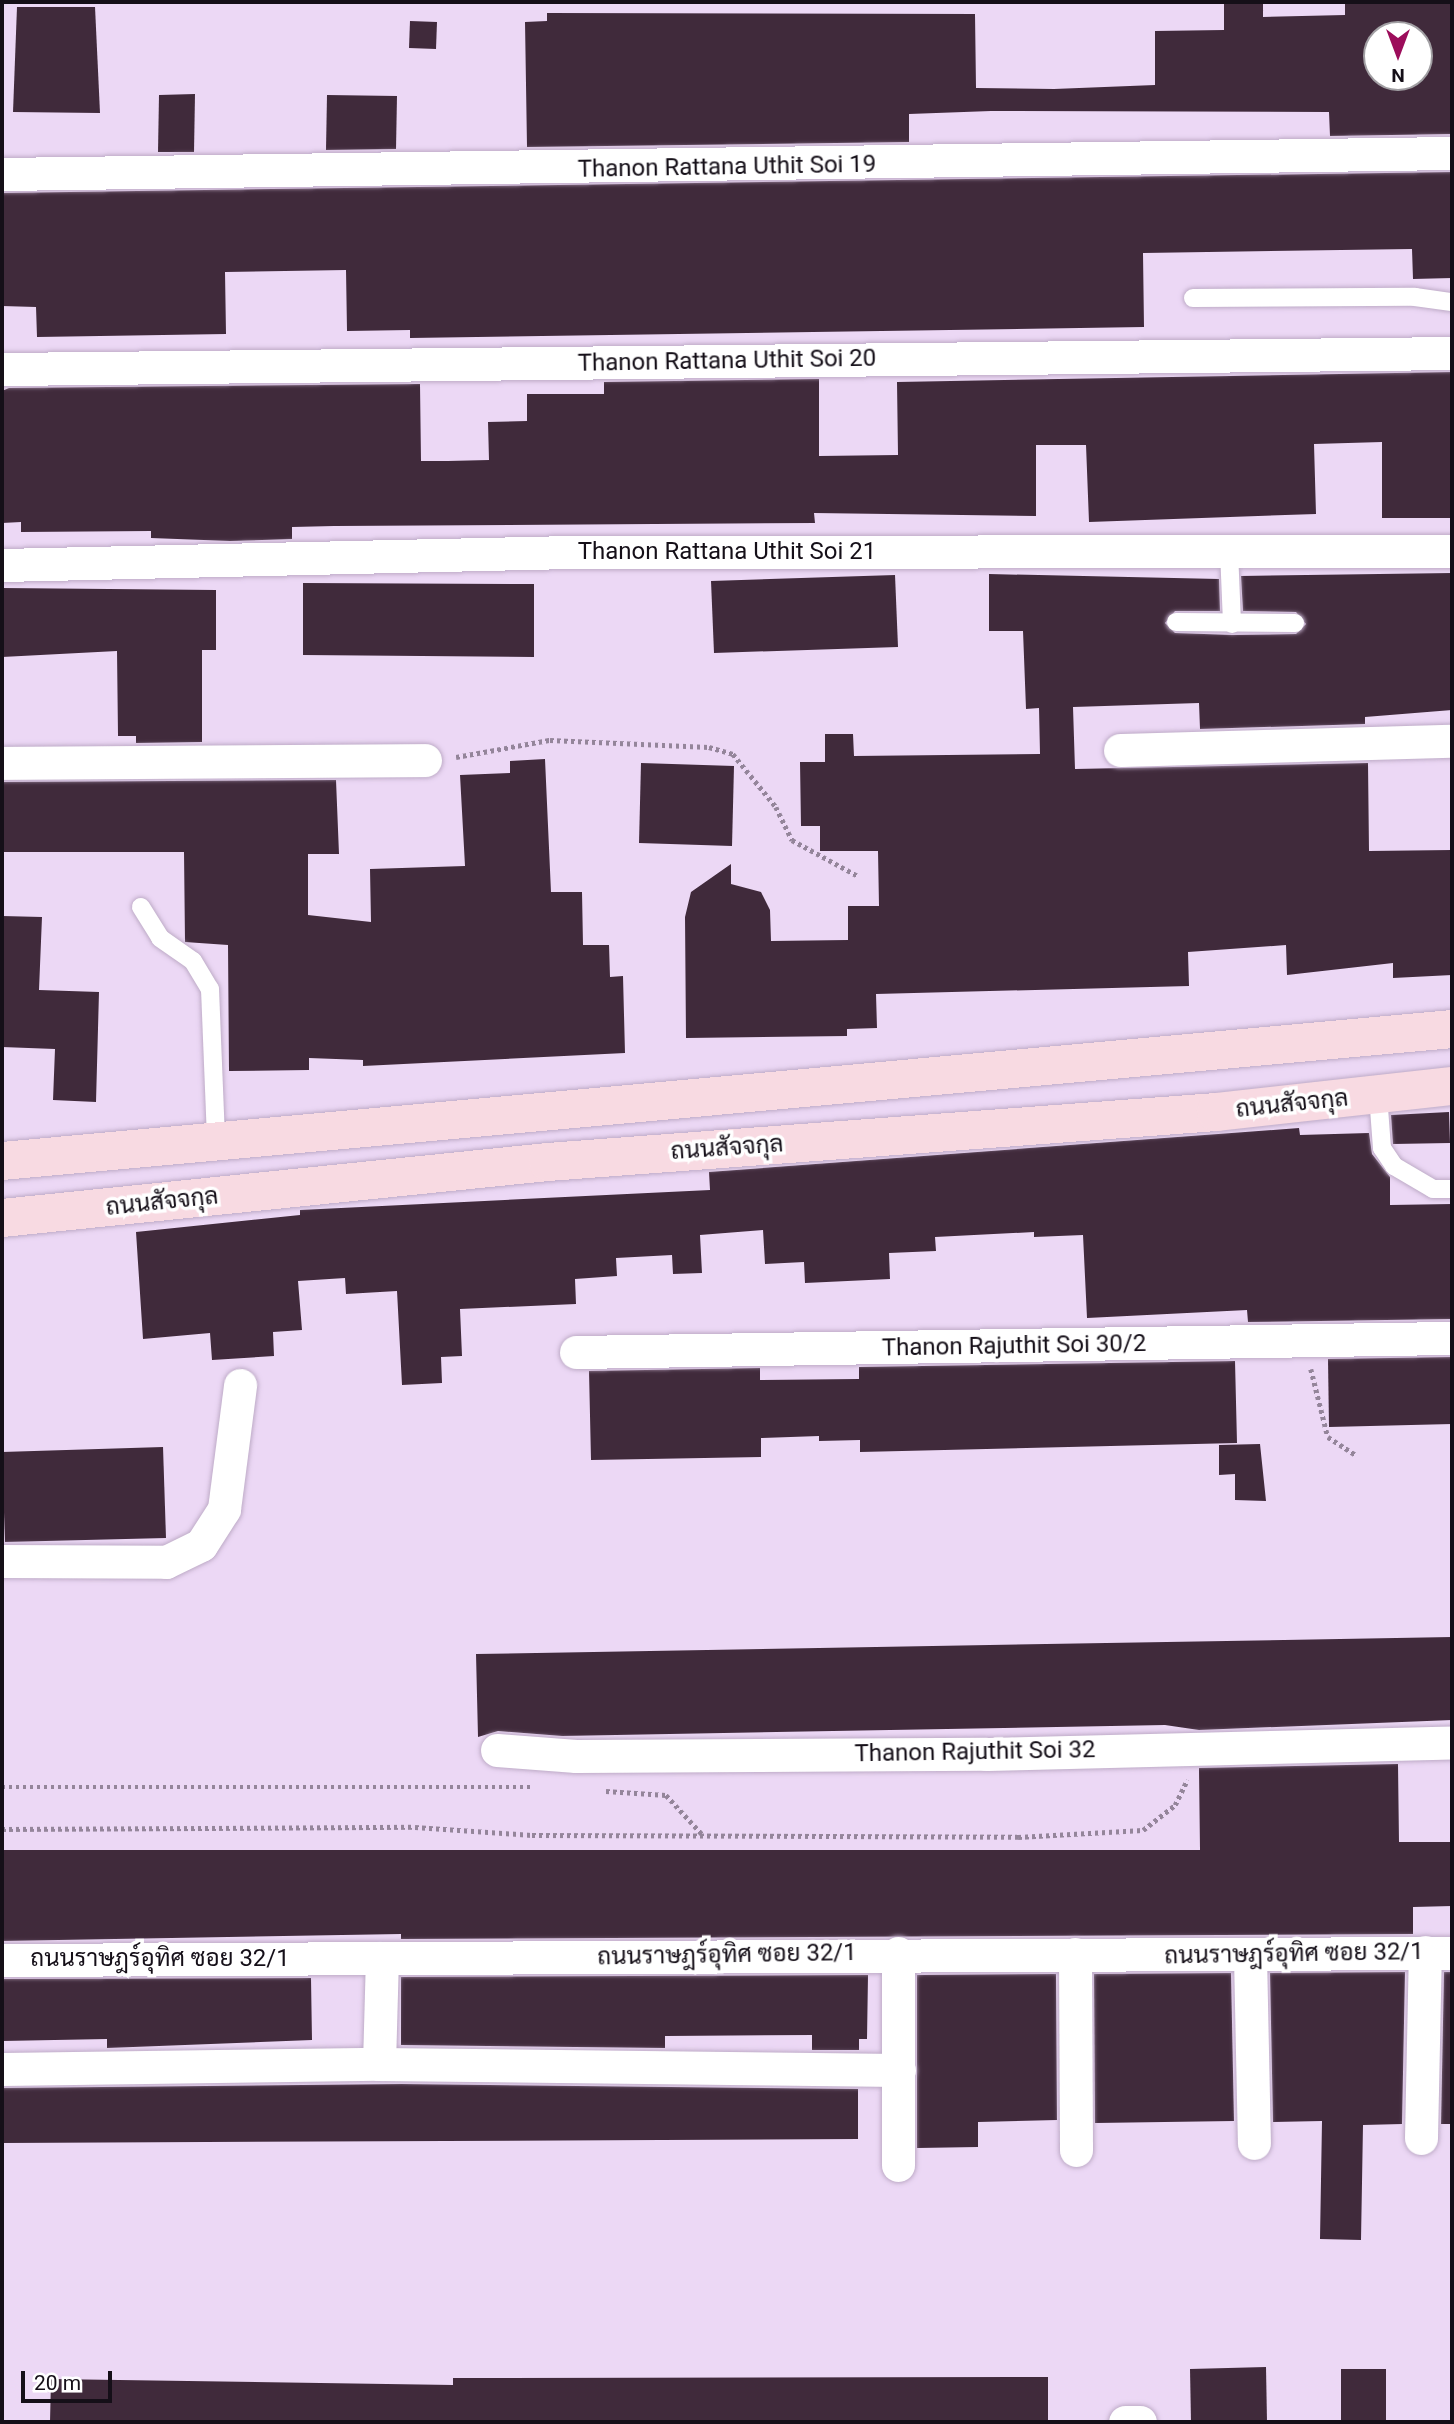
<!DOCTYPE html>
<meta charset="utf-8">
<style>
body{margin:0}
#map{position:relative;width:1454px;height:2424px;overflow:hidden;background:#ecd8f5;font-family:Roboto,Sarabun,sans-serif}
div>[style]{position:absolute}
.building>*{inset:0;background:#402a3b}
.path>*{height:4.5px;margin-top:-2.25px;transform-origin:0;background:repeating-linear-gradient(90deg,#94859a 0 3.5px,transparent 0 7px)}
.roads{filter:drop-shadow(0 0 2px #beabc7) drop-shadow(0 0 2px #beabc7)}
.lane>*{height:18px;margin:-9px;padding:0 9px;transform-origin:9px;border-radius:9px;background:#fff}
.street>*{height:33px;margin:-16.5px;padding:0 16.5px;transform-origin:16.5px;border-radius:16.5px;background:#fff}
.secondary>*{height:38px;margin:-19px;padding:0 19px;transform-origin:19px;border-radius:19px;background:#f8dae2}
span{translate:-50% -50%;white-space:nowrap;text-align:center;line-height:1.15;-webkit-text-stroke:7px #fff;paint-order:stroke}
.street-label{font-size:24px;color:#150f18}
.frame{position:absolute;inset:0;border:4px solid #150f18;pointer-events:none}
.north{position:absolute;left:1363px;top:21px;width:70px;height:70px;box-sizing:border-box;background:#fff;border:2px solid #a19fa3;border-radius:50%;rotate:180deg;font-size:19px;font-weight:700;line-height:28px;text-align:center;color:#150f18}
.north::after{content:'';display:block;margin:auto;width:24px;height:32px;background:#9c0d5b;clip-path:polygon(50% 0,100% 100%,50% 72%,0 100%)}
.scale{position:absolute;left:21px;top:2371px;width:91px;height:32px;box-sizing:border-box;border:4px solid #150f18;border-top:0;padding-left:9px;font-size:21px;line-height:24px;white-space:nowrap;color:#150f18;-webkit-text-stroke:5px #fff;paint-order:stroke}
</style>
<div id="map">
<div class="building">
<div style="clip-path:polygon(evenodd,1224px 2px,1263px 2px,1263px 17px,1345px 15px,1345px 2px,1452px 2px,1452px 134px,1330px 136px,1329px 112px,991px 111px,909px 114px,909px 142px,527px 147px,525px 22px,547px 21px,547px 13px,975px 14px,976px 88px,1054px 89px,1155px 85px,1155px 31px,1224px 30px,1224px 2px,1377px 35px,1419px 35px,1419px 77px,1377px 77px,1377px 35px)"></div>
<div style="clip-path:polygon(17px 7px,95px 7px,100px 113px,13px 112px)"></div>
<div style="clip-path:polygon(410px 21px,437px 22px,436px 49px,409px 48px)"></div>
<div style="clip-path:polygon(195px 94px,194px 152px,158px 152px,159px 95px)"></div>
<div style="clip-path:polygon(327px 95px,397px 96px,396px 149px,326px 150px)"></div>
<div style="clip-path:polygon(1452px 172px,1452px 278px,1413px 279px,1412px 249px,1143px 253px,1144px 327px,410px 338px,410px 330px,347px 331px,346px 270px,225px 272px,226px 334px,37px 337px,36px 307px,2px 306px,2px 193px)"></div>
<div style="clip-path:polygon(1452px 372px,1452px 518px,1382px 518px,1382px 442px,1314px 444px,1316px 514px,1089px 522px,1086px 445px,1036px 445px,1036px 516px,814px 513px,815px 523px,334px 526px,292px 527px,292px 539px,230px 541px,151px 538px,151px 531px,21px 532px,21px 522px,2px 523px,2px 391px,9px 388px,420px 384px,421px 461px,448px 461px,489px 460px,488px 422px,527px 421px,527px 394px,604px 394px,604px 382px,819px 379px,819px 456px,898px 455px,897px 382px)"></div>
<div style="clip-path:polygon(1452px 573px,1452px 710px,1365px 717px,1365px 724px,1200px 729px,1199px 703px,1073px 707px,1075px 769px,1368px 763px,1369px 851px,1452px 850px,1452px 975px,1393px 978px,1393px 963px,1287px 975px,1286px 945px,1188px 952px,1189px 986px,876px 994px,877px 1028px,847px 1029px,847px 1036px,686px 1038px,685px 917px,691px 892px,731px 864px,731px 884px,761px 892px,770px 910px,771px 941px,848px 940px,848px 906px,879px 906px,878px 851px,820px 851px,820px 826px,801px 826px,800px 762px,825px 762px,825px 734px,853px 734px,854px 756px,1040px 754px,1039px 708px,1026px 709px,1023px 631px,989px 631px,989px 574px,1219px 579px,1220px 611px,1175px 611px,1165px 623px,1175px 633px,1232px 635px,1296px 634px,1306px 624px,1296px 612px,1243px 611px,1241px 576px)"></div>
<div style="clip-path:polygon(895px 575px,898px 647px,714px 653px,711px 581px)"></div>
<div style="clip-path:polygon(303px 583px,534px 584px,534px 657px,303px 655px)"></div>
<div style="clip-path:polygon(2px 588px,216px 590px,216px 650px,202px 650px,202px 742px,136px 743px,136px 736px,118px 736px,117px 651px,2px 657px)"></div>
<div style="clip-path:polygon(545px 759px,551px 892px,582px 892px,583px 945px,609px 945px,610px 977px,623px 976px,625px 1053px,363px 1066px,363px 1060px,309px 1058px,309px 1070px,229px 1071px,228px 945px,185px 942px,184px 852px,2px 852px,2px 782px,336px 780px,339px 854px,308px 854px,308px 915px,371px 922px,370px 869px,465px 866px,460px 775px,510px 773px,510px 761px)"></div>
<div style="clip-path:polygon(641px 763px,734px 766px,732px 846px,639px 843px)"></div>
<div style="clip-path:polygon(2px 916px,42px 917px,39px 990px,99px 992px,96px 1102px,53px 1100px,55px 1049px,2px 1047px)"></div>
<div style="clip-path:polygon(1449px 1112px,1450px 1143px,1393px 1144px,1391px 1115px)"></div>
<div style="clip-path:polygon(1299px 1128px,1300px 1135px,1369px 1133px,1372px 1154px,1390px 1177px,1390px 1205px,1452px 1204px,1452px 1319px,1248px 1322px,1247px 1310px,1087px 1318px,1083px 1235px,1034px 1237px,1034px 1232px,935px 1237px,936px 1251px,889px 1253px,890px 1279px,805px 1283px,804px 1262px,765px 1264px,763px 1230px,700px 1235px,702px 1273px,673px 1274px,672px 1255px,616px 1258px,617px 1276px,575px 1279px,576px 1304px,460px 1309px,462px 1356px,441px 1357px,442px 1383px,402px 1385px,397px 1291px,346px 1294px,345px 1278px,298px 1281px,302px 1330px,273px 1332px,274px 1356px,212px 1360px,210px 1333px,143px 1339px,136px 1232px,300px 1215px,300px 1210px,710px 1190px,709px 1172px)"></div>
<div style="clip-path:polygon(1452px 1357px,1452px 1424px,1329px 1427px,1328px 1359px)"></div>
<div style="clip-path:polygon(1235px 1361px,1237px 1443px,860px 1452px,860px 1440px,819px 1441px,819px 1436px,761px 1438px,761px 1457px,591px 1460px,589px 1371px,760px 1368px,760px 1380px,859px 1379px,859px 1367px)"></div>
<div style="clip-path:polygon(1260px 1444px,1266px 1501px,1235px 1500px,1235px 1474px,1219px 1475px,1219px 1445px)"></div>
<div style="clip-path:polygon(163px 1447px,166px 1538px,5px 1542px,2px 1452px)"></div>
<div style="clip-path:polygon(1452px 1637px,1452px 1720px,1199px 1730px,1165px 1725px,562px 1736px,498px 1731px,478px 1737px,476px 1654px)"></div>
<div style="clip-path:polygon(1398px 1764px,1399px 1842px,1452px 1842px,1452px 1906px,1413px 1907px,1413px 1934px,401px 1939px,401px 1934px,2px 1941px,2px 1850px,1200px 1850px,1199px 1768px)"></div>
<div style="clip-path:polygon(1405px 1972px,1402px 2124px,1363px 2125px,1361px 2240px,1320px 2239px,1322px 2121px,1273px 2122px,1270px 1973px)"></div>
<div style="clip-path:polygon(1444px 1972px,1452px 1972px,1452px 2124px,1441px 2124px)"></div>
<div style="clip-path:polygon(1231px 1973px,1234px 2121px,1095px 2123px,1094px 1974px)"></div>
<div style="clip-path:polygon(1056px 1974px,1057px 2120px,978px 2122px,978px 2147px,917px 2148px,917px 1975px)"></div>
<div style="clip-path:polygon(868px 1975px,867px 2039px,859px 2039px,859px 2050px,812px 2050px,812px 2035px,665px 2036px,665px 2048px,401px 2045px,401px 1977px)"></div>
<div style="clip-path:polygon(311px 1978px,312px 2040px,107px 2048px,107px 2039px,2px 2041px,2px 1979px)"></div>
<div style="clip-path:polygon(402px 2084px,858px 2089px,858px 2139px,2px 2143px,2px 2088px)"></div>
<div style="clip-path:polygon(1266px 2367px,1267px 2422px,1191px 2422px,1190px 2369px)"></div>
<div style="clip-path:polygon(1341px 2369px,1386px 2369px,1386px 2422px,1341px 2422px)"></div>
<div style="clip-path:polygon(1048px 2377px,1048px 2422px,50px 2422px,51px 2379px,453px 2385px,453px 2378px)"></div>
</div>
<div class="path">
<div style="left:456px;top:757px;width:96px;rotate:-10.3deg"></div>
<div style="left:550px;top:740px;width:159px;rotate:2.5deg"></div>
<div style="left:709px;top:747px;width:25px;rotate:16deg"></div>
<div style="left:733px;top:754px;width:68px;rotate:50.9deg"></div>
<div style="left:776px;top:807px;width:37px;rotate:64deg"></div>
<div style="left:792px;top:840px;width:75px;rotate:28.6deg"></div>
<div style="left:1311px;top:1369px;width:70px;rotate:76deg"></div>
<div style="left:1328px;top:1437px;width:33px;rotate:33deg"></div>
<div style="left:2px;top:1787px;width:529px"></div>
<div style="left:606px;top:1791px;width:60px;rotate:3.8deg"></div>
<div style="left:666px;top:1795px;width:53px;rotate:47.3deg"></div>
<div style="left:2px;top:1829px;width:413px;rotate:-0.3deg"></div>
<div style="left:415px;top:1827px;width:117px;rotate:3.9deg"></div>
<div style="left:532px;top:1835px;width:486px;rotate:0.2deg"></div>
<div style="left:1018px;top:1837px;width:125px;rotate:-3.2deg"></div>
<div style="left:1143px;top:1830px;width:41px;rotate:-38deg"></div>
<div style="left:1175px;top:1805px;width:28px;rotate:-64deg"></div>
</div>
<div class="roads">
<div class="lane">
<div style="left:1193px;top:298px;width:222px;rotate:-0.3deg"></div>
<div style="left:1415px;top:297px;width:37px;rotate:8deg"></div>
<div style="left:1229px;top:551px;width:73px;rotate:87.6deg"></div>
<div style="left:1176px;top:622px;width:119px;rotate:0.5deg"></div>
<div style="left:141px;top:907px;width:36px;rotate:58deg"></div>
<div style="left:160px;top:938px;width:40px;rotate:34.9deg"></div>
<div style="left:193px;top:961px;width:33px;rotate:59deg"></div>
<div style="left:210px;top:989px;width:152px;rotate:87.7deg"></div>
<div style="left:1378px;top:1095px;width:53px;rotate:85.7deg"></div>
<div style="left:1382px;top:1148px;width:22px;rotate:56deg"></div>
<div style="left:1394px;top:1166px;width:45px;rotate:30.5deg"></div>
<div style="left:1433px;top:1189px;width:19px"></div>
</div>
<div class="street">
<div style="left:2px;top:174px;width:1450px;rotate:-0.83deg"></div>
<div style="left:2px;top:369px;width:1450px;rotate:-0.63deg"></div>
<div style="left:2px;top:565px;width:570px;rotate:-1.31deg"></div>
<div style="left:572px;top:552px;width:880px;rotate:-0.07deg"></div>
<div style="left:1120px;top:750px;width:332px;rotate:-1.6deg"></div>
<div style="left:2px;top:763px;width:423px;rotate:-0.4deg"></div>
<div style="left:576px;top:1352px;width:876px;rotate:-0.92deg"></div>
<div style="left:2px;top:1561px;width:164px;rotate:0.3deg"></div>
<div style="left:166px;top:1562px;width:39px;rotate:-26deg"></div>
<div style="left:201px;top:1545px;width:43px;rotate:-57.4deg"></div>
<div style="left:224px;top:1509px;width:125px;rotate:-82.6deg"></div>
<div style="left:497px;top:1750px;width:79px;rotate:4.3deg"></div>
<div style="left:576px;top:1756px;width:410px;rotate:-0.3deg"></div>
<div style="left:986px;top:1754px;width:466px;rotate:-1.4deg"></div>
<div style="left:898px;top:1953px;width:212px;rotate:90deg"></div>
<div style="left:1075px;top:1954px;width:196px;rotate:89.7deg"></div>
<div style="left:1250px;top:1956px;width:187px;rotate:88.8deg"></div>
<div style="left:2px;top:1960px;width:1450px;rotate:-0.28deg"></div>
<div style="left:379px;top:2064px;width:106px;rotate:-88.4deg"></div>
<div style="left:2px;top:2069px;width:377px;rotate:-0.8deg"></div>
<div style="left:379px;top:2064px;width:520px;rotate:0.66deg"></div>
<div style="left:1421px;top:2138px;width:186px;rotate:-88.8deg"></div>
<div style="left:1125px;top:2422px;width:15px"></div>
</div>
<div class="secondary">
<div style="left:2px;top:1161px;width:1456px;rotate:-5.2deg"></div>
<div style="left:2px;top:1218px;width:549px;rotate:-5.86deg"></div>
<div style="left:548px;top:1162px;width:670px;rotate:-4.28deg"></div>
<div style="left:1216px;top:1112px;width:237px;rotate:-6.3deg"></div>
</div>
</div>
<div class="street-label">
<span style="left:727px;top:167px;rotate:-1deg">Thanon Rattana Uthit Soi 19</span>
<span style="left:727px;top:361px;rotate:-1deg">Thanon Rattana Uthit Soi 20</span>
<span style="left:727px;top:552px">Thanon Rattana Uthit Soi 21</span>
<span style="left:1292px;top:1104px;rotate:-6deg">ถนนสัจจกุล</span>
<span style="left:727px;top:1148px;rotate:-4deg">ถนนสัจจกุล</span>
<span style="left:162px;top:1202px;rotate:-6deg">ถนนสัจจกุล</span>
<span style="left:1014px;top:1346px;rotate:-1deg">Thanon Rajuthit Soi 30/2</span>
<span style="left:975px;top:1752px;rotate:-1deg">Thanon Rajuthit Soi 32</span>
<span style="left:1294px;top:1954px;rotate:-1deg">ถนนราษฎร์อุทิศ ซอย 32/1</span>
<span style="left:727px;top:1955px;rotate:-1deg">ถนนราษฎร์อุทิศ ซอย 32/1</span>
<span style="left:160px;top:1959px">ถนนราษฎร์อุทิศ ซอย 32/1</span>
</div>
<div class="frame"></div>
<div class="north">N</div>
<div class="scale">20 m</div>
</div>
